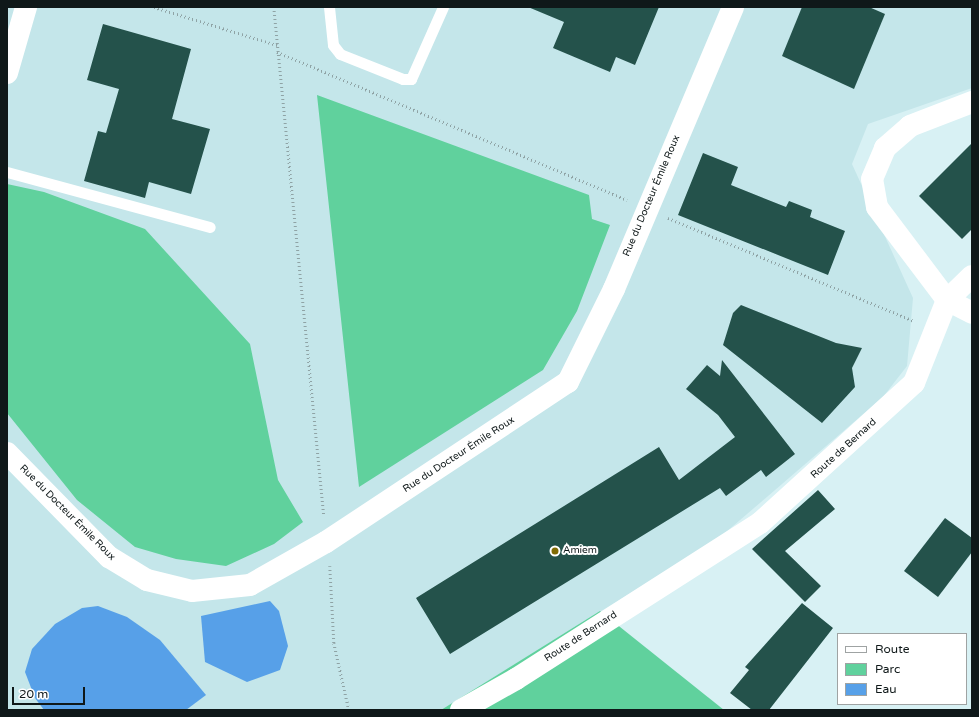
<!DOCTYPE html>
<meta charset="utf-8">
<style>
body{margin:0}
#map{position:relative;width:979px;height:717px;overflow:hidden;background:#d8f1f4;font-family:"Varela Round",sans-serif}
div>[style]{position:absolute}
.built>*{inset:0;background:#c4e6ea}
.green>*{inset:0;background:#60d19d}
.water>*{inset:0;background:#57a0e8}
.building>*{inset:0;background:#24524b}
.path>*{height:2.5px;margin-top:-1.25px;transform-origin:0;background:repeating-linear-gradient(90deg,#8fa3a5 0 1px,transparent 0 4px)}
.service>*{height:11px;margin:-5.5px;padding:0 5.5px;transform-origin:5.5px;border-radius:5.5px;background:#fff}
.minor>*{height:22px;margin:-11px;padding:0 11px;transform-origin:11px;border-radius:11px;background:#fff}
.dots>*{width:11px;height:11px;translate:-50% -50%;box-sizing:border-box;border:2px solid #fff;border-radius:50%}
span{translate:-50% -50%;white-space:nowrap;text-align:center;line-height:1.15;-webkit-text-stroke:4px #fff;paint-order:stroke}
.street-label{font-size:10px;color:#0f1819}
.poi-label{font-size:10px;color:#0f1819}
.left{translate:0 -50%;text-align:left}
.frame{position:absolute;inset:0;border:8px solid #0f1819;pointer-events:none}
.legend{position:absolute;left:837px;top:633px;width:130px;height:72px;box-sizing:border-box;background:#fff;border:1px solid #9fa3a3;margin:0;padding:5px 7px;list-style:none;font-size:12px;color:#0f1819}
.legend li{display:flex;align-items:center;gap:8px;height:20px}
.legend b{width:20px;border:1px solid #9fa3a3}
.scale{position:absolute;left:12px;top:687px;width:73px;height:18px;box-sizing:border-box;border:2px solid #0f1819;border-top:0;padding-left:5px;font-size:12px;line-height:14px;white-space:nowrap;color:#0f1819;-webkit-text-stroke:3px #fff;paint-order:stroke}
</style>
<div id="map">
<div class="built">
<div style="clip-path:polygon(7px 7px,972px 7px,972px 88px,868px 124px,852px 164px,913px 298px,907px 366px,883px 397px,718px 539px,441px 710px,7px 710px)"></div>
</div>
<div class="green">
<div style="clip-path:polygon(317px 95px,589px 195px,592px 219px,610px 225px,577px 311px,543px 370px,359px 487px)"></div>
<div style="clip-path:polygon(7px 184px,44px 192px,145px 229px,250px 344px,278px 480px,303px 522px,274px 544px,226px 566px,176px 559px,135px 547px,77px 500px,7px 413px)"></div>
<div style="clip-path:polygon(600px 611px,724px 710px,441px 710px)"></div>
</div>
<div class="water">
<div style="clip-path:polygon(270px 601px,279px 611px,288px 646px,280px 670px,247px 682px,205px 662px,201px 616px)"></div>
<div style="clip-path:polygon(98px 606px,127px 617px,160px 640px,206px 695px,186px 710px,44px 710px,35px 698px,25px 672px,32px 649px,55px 624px,82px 608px)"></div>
</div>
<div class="building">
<div style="clip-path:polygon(528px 7px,659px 7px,635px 65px,616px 57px,610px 72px,553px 48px,564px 22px)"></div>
<div style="clip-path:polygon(802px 7px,869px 7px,885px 14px,854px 89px,782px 56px)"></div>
<div style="clip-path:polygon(103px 24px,191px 49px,172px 119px,210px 129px,191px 194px,149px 182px,145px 198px,84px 181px,98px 131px,106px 133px,119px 89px,87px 80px)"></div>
<div style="clip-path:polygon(972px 143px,972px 229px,962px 239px,919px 196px)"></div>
<div style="clip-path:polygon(703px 153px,738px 167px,731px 185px,786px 207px,789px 201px,812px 210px,810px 217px,845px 231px,828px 275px,678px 215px)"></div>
<div style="clip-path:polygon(741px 305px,836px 343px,862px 348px,852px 368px,855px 387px,822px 423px,723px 345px,733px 313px)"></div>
<div style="clip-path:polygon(722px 360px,795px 454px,766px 477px,761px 470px,726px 496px,720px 488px,450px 654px,416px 598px,659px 447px,679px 480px,735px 437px,718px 415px,686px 389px,707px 365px,720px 376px)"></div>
<div style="clip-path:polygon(818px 490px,835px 509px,785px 551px,821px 586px,805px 602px,752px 549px)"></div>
<div style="clip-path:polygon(945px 518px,972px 538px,972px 552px,938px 597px,904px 571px)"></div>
<div style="clip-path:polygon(802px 603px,833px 628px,769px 710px,752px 710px,730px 693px,749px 670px,745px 667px)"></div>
</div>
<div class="path">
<div style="left:154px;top:7px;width:129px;rotate:17.2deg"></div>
<div style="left:274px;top:7px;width:511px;rotate:84.39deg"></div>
<div style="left:277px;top:52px;width:380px;rotate:22.9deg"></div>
<div style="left:668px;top:218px;width:267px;rotate:22.7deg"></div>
<div style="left:330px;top:566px;width:77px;rotate:87deg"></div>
<div style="left:334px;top:643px;width:69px;rotate:77.4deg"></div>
</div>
<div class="service">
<div style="left:329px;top:7px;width:38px;rotate:84deg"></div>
<div style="left:333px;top:45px;width:11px;rotate:52deg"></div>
<div style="left:340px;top:54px;width:68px;rotate:21.6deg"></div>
<div style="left:403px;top:79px;width:8px"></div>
<div style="left:411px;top:79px;width:79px;rotate:-66deg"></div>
<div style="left:7px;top:172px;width:210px;rotate:15.2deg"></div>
</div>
<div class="minor">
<div style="left:7px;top:73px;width:69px;rotate:-73.9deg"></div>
<div style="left:972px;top:276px;width:35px;rotate:136deg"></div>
<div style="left:947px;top:300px;width:28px;rotate:27deg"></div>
<div style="left:7px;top:453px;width:146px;rotate:45.6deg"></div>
<div style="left:109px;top:557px;width:44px;rotate:31.2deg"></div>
<div style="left:147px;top:580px;width:46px;rotate:13.7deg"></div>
<div style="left:192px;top:591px;width:58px;rotate:-5.9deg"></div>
<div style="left:250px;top:585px;width:87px;rotate:-29.5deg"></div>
<div style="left:326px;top:542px;width:290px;rotate:-33.5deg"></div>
<div style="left:568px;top:382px;width:104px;rotate:-63.7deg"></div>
<div style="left:614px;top:289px;width:306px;rotate:-67.1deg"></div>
<div style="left:461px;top:710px;width:63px;rotate:-29.4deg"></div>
<div style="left:516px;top:679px;width:290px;rotate:-32.6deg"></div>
<div style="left:760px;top:523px;width:208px;rotate:-42.3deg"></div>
<div style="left:914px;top:383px;width:89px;rotate:-68.3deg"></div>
<div style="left:947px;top:300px;width:116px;rotate:-127deg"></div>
<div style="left:877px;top:207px;width:28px;rotate:-100deg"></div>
<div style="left:872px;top:179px;width:34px;rotate:-67deg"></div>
<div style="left:885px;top:148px;width:33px;rotate:-41deg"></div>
<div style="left:910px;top:126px;width:66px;rotate:-21.2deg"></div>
</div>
<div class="dots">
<div style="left:555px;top:551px;background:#806b04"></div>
</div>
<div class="street-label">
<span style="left:652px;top:196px;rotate:-67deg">Rue du Docteur Émile Roux</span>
<span style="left:844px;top:449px;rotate:-42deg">Route de Bernard</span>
<span style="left:459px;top:455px;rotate:-33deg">Rue du Docteur Émile Roux</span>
<span style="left:67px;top:513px;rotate:45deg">Rue du Docteur Émile Roux</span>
<span style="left:581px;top:637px;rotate:-33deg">Route de Bernard</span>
</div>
<div class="poi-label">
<span class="left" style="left:563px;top:551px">Amiem</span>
</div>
<div class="frame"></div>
<ul class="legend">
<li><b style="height:5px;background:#fff"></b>Route</li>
<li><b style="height:11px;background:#60d19d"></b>Parc</li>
<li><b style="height:11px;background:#57a0e8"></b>Eau</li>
</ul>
<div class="scale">20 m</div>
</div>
